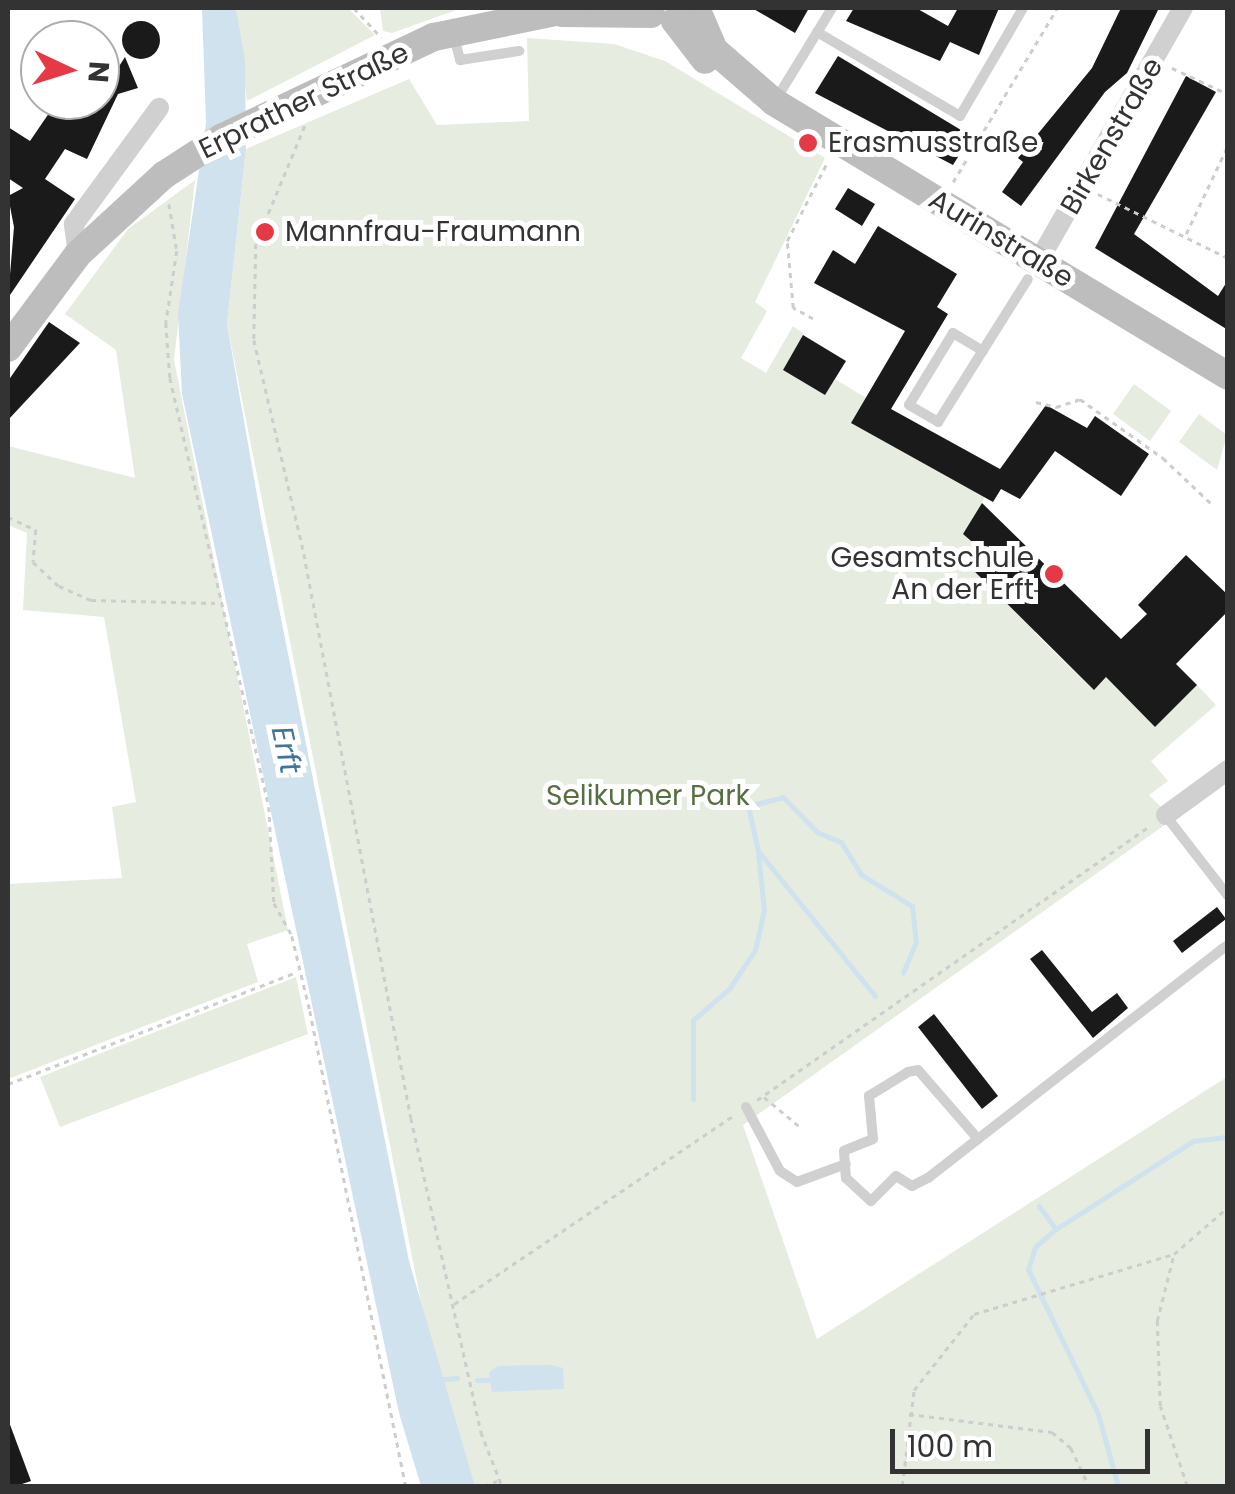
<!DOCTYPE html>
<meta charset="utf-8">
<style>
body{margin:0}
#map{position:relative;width:1235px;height:1494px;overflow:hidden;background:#fff;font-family:Poppins,sans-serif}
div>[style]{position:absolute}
.green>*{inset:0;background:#e6ecdf}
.water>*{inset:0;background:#cfe2ee}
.stream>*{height:5px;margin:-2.5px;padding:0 2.5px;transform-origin:2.5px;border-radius:2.5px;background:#cfe2ee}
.building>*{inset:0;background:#1a1a1a}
.round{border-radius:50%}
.path>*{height:2.5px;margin-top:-1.25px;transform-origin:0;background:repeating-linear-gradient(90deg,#cdcdcd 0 5px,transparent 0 10px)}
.lane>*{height:10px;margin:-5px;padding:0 5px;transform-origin:5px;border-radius:5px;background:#d0d0d0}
.street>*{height:20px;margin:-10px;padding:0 10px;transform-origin:10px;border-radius:10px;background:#d0d0d0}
.secondary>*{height:28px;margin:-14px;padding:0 14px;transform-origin:14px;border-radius:14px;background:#bdbdbd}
.dots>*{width:28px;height:28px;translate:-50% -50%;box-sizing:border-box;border:5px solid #fff;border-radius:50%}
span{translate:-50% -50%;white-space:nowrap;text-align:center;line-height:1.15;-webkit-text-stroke:10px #fff;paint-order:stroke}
.street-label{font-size:28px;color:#333}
.poi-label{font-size:28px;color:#333}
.left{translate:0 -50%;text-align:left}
.right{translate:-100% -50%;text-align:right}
.park-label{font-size:28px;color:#56703f}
.water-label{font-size:30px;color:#3f7597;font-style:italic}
.frame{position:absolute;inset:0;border:10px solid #333;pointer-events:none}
.north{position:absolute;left:20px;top:20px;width:100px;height:100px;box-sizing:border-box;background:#fff;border:2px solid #adadad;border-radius:50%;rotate:94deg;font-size:28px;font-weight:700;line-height:40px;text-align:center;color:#333}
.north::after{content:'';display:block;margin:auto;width:35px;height:45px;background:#e63946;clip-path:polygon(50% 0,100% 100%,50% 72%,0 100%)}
.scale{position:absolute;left:890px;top:1429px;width:260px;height:45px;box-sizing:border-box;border:5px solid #333;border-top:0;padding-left:12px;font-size:30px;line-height:35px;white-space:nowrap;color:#333;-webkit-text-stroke:8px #fff;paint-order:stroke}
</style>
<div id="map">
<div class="green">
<div style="clip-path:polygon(236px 8px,348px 8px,375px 35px,247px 101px)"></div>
<div style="clip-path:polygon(372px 8px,462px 8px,392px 33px,383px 31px,380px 9px)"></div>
<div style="clip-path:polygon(527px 38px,614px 44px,665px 61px,825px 158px,755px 302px,767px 311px,741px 358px,766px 373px,793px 326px,804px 334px,783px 370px,825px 395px,835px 379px,866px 398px,852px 423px,985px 497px,965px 533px,1040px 627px,1035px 633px,1093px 689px,1108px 675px,1155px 726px,1197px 685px,1216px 705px,1151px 761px,1168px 781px,1149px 795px,1173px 819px,743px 1125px,817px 1339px,1227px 1077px,1227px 1486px,475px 1486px,428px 1337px,227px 324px,246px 149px,409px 79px,437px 125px,529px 121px)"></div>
<div style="clip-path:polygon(195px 180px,174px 360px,288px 930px,247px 944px,258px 982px,8px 1079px,8px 884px,122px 878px,112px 807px,136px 802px,104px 617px,23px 610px,27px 533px,8px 525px,8px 446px,135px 478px,116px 350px,65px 314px,128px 229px)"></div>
<div style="clip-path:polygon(1134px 384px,1171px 411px,1150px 441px,1113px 414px)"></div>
<div style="clip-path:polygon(1199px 414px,1227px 435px,1217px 470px,1179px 442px)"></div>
<div style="clip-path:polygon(296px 977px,308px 1034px,60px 1127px,40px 1077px)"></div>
</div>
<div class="water">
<div style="clip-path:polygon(202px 8px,236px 8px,245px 61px,246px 149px,227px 324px,261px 518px,409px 1261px,475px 1486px,421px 1486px,399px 1413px,182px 394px,178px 313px,206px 123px)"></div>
<div style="clip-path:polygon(551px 1365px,563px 1368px,564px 1389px,492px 1392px,489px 1372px,498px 1366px)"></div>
</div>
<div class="stream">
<div style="left:875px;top:996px;width:186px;rotate:-128.9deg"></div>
<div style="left:758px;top:851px;width:46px;rotate:-102.5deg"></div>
<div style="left:748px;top:806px;width:36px;rotate:-14deg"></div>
<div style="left:783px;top:797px;width:49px;rotate:45.8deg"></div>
<div style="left:817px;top:832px;width:26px;rotate:23deg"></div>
<div style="left:841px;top:842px;width:39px;rotate:58deg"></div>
<div style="left:862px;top:875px;width:59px;rotate:31.8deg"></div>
<div style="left:912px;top:906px;width:36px;rotate:84deg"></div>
<div style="left:916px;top:942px;width:33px;rotate:113deg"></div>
<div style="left:693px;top:1099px;width:79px;rotate:-90deg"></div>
<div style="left:693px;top:1020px;width:48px;rotate:-40.7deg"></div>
<div style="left:729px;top:989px;width:47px;rotate:-56.3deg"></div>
<div style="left:755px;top:950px;width:41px;rotate:-77.3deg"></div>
<div style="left:764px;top:910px;width:57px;rotate:-96deg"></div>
<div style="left:1039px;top:1206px;width:27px;rotate:54deg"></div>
<div style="left:435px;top:1380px;width:22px;rotate:-5deg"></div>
<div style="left:477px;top:1380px;width:12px"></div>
<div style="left:1118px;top:1486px;width:75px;rotate:-105.5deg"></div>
<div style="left:1098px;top:1414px;width:161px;rotate:-115.8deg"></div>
<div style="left:1028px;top:1269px;width:23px;rotate:-72deg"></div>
<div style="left:1035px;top:1247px;width:28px;rotate:-41deg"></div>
<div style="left:1056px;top:1229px;width:163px;rotate:-32.7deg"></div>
<div style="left:1193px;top:1141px;width:35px;rotate:-7deg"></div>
</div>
<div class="building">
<div style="clip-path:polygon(752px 8px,809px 8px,795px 33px)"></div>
<div style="clip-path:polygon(854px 8px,916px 8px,948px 26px,958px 8px,999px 8px,979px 55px,950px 42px,940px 61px,846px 21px)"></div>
<div style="clip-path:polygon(1121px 8px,1159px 8px,1127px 73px,1105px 92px,1021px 206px,1002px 192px,1023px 162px,1018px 158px,1092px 68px)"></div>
<div class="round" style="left:122px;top:21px;width:38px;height:38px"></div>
<div style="clip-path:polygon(838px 56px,971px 136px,953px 165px,815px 93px)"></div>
<div style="clip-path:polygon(125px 57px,138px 88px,118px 94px,87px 159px,65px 149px,45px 179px,75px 199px,8px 298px,14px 227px,8px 196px,23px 188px,8px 178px,8px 127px,30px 141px,58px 100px,100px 100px,100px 72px,111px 79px)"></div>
<div style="clip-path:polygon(1186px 76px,1216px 92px,1134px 234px,1218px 296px,1228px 280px,1228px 330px,1095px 248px)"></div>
<div style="clip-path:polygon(848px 188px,875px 204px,862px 226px,835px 209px)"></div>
<div style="clip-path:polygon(878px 226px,957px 274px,937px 307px,948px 314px,891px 409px,1000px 469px,1046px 405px,1087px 428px,1095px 416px,1149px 454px,1121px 496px,1055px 451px,1020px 499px,1001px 489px,993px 502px,851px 423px,905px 331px,814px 283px,833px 250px,855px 264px)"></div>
<div style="clip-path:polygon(49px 322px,80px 343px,8px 420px,8px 381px)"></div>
<div style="clip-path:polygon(803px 335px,846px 361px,825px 395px,783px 370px)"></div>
<div style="clip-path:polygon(982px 503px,1121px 639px,1147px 614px,1138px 605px,1186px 555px,1228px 595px,1228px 611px,1176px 664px,1197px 685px,1155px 727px,1106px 677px,1094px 690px,964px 561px,978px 547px,963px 534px)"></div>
<div style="clip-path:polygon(1217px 907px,1226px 919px,1182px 953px,1173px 941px)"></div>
<div style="clip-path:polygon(1042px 950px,1092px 1012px,1117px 993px,1128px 1008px,1093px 1038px,1030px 959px)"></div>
<div style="clip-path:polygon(934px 1014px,998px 1096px,982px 1109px,918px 1027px)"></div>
<div style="clip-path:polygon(9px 1422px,31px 1481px,16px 1486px,8px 1486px)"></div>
</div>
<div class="path">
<div style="left:354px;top:8px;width:40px;rotate:47deg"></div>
<div style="left:1172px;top:68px;width:62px;rotate:24.9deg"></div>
<div style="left:305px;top:126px;width:128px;rotate:112.6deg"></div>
<div style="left:256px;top:244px;width:96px;rotate:91.2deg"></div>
<div style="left:254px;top:340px;width:220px;rotate:76.8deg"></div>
<div style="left:304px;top:554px;width:574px;rotate:79.26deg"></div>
<div style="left:411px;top:1118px;width:322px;rotate:77.4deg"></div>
<div style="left:481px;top:1432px;width:58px;rotate:68.7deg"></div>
<div style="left:953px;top:182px;width:203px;rotate:-59.1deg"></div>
<div style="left:1098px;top:194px;width:145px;rotate:26.2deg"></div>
<div style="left:169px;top:204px;width:48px;rotate:80.3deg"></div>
<div style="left:177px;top:251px;width:73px;rotate:98.7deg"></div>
<div style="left:166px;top:323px;width:55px;rotate:85.8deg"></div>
<div style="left:170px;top:378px;width:440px;rotate:77deg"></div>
<div style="left:269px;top:807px;width:96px;rotate:87deg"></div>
<div style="left:274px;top:903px;width:38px;rotate:61deg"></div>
<div style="left:292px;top:936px;width:77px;rotate:76.5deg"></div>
<div style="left:310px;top:1011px;width:485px;rotate:78.6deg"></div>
<div style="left:1186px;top:234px;width:98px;rotate:-64.7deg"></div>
<div style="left:813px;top:319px;width:23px;rotate:-151deg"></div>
<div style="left:793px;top:308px;width:67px;rotate:-95.1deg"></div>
<div style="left:787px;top:241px;width:88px;rotate:-62.9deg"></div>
<div style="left:1036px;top:402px;width:21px;rotate:14deg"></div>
<div style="left:1056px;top:407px;width:25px;rotate:-18deg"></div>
<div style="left:1080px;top:399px;width:102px;rotate:35.4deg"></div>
<div style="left:1163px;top:458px;width:67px;rotate:43.2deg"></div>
<div style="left:8px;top:517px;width:31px;rotate:25deg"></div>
<div style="left:36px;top:530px;width:32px;rotate:95deg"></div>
<div style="left:33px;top:562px;width:35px;rotate:43deg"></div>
<div style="left:59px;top:586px;width:35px;rotate:24deg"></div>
<div style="left:91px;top:600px;width:124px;rotate:1.4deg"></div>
<div style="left:8px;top:1084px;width:310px;rotate:-21.2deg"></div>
<div style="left:764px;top:1097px;width:45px;rotate:39.6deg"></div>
<div style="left:757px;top:1100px;width:477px;rotate:-34.9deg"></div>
<div style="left:454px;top:1304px;width:338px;rotate:-34deg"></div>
<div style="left:909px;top:1414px;width:144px;rotate:7.2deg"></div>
<div style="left:1052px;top:1432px;width:25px;rotate:40deg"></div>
<div style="left:1071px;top:1448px;width:42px;rotate:64.7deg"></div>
<div style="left:484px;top:1486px;width:14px;rotate:-21deg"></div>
<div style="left:902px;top:1486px;width:97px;rotate:-82.9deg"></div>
<div style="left:914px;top:1390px;width:97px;rotate:-51.7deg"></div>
<div style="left:974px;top:1314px;width:209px;rotate:-16.7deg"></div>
<div style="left:1187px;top:1486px;width:84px;rotate:-108.6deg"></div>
<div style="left:1160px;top:1406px;width:85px;rotate:-92deg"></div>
<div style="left:1157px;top:1321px;width:69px;rotate:-75.8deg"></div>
<div style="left:1174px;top:1254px;width:72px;rotate:-41deg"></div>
</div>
<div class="lane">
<div style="left:817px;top:32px;width:166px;rotate:30.4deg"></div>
<div style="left:960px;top:116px;width:125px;rotate:-59.7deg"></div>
<div style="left:454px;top:37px;width:24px;rotate:75deg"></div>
<div style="left:460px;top:60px;width:60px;rotate:-8.7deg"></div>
<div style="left:775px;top:101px;width:109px;rotate:-58.5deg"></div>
<div style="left:983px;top:351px;width:35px;rotate:-149deg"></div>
<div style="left:953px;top:333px;width:84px;rotate:121.4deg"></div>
<div style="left:909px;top:405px;width:34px;rotate:30deg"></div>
<div style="left:938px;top:422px;width:70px;rotate:-57.9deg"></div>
<div style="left:975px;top:363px;width:99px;rotate:-57.8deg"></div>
<div style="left:1166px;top:816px;width:101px;rotate:52.2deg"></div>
<div style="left:746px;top:1107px;width:72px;rotate:62deg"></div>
<div style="left:780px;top:1171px;width:20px;rotate:33deg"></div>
<div style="left:797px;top:1182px;width:52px;rotate:-20.2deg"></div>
<div style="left:978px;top:1139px;width:91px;rotate:-131deg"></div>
<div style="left:918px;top:1070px;width:10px;rotate:169deg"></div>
<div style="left:908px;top:1072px;width:46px;rotate:148.4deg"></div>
<div style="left:869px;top:1096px;width:43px;rotate:84.7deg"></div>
<div style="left:873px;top:1139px;width:31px;rotate:158deg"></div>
<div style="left:844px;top:1151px;width:27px;rotate:86deg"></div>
<div style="left:846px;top:1178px;width:34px;rotate:43deg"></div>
<div style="left:871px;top:1201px;width:35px;rotate:-45deg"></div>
<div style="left:896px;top:1176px;width:19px;rotate:32deg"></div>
<div style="left:912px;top:1186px;width:18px;rotate:-27deg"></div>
<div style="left:928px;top:1178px;width:63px;rotate:-38deg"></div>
<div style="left:978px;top:1139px;width:309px;rotate:-37.9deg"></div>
<div style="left:1222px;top:949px;width:7px;rotate:-34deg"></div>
</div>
<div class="street">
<div style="left:78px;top:254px;width:30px;rotate:-98deg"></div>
<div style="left:74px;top:224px;width:144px;rotate:-53.8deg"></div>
<div style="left:1038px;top:262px;width:292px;rotate:-60.3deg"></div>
<div style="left:1166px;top:815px;width:77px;rotate:-36deg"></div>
</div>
<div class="secondary">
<div style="left:696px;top:8px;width:46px;rotate:66.8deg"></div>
<div style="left:714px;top:50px;width:79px;rotate:40.9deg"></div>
<div style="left:774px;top:102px;width:530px;rotate:31.11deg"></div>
<div style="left:562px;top:13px;width:89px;rotate:0.6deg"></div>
<div style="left:675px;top:21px;width:49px;rotate:52.4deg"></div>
<div style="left:8px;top:348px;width:117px;rotate:-53.3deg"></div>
<div style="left:78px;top:254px;width:117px;rotate:-42.6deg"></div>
<div style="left:164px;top:175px;width:68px;rotate:-33deg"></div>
<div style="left:221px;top:138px;width:236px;rotate:-25.4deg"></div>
<div style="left:434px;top:37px;width:144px;rotate:-11.6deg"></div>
</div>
<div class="dots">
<div style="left:808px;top:143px;background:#e63946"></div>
<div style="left:265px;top:232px;background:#e63946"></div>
<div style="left:1054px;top:574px;background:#e63946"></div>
</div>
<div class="street-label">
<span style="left:304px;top:101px;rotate:-26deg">Erprather Straße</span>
<span style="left:1112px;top:136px;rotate:-60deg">Birkenstraße</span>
<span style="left:1001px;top:239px;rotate:31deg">Aurinstraße</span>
</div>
<div class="poi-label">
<span class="left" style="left:828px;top:143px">Erasmusstraße</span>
<span class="left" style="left:285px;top:232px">Mannfrau-Fraumann</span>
<span class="right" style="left:1034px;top:574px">Gesamtschule<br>An der Erft</span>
</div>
<div class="park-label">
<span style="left:648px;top:796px">Selikumer Park</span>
</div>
<div class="water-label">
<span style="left:286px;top:750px;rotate:78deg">Erft</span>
</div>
<div class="frame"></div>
<div class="north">N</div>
<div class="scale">100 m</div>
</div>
